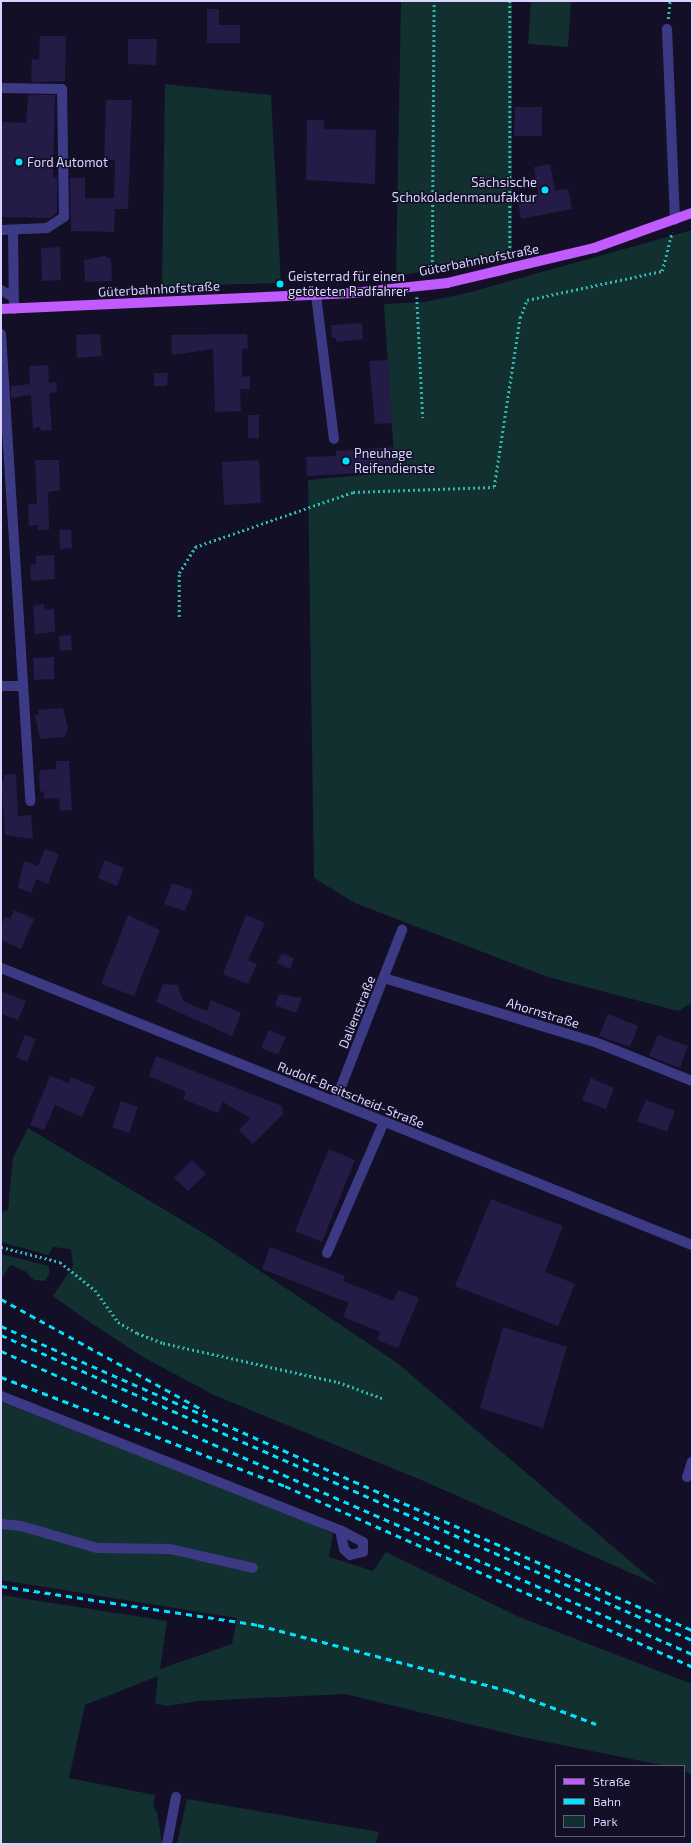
<!DOCTYPE html>
<meta charset="utf-8">
<style>
body{margin:0}
#map{position:relative;width:693px;height:1845px;overflow:hidden;background:#130f26;font-family:"Exo 2",sans-serif}
div>[style]{position:absolute}
.green>*{inset:0;background:#12302f}
.building>*{inset:0;background:#241b47}
.path>*{height:2.5px;margin-top:-1.25px;transform-origin:0;background:repeating-linear-gradient(90deg,#2fb8b0 0 2px,transparent 0 5px)}
.minor>*{height:10px;margin:-5px;padding:0 5px;transform-origin:5px;border-radius:5px;background:#3d3a85}
.major>*{height:10px;margin:-5px;padding:0 5px;transform-origin:5px;border-radius:5px;background:#c25bff}
.rail>*{height:3px;margin-top:-1.5px;transform-origin:0;background:repeating-linear-gradient(90deg,#00e5ff 0 6px,transparent 0 11px)}
.dots>*{width:11px;height:11px;translate:-50% -50%;box-sizing:border-box;border:2px solid #130f26;border-radius:50%}
span{translate:-50% -50%;white-space:nowrap;text-align:center;line-height:1.15;-webkit-text-stroke:3px #130f26;paint-order:stroke}
.poi-label{font-size:13px;color:#d9d4ff}
.left{translate:0 -50%;text-align:left}
.right{translate:-100% -50%;text-align:right}
.street-label{font-size:13px;color:#d9d4ff}
.frame{position:absolute;inset:0;border:2px solid #d9d4ff;pointer-events:none}
.legend{position:absolute;left:555px;top:1765px;width:130px;height:72px;box-sizing:border-box;background:#130f26;border:1px solid #625e7d;margin:0;padding:5px 7px;list-style:none;font-size:12px;color:#d9d4ff}
.legend li{display:flex;align-items:center;gap:8px;height:20px}
.legend b{width:20px;border:1px solid #625e7d}
</style>
<div id="map">
<div class="green">
<div style="clip-path:polygon(401px 1px,512px 1px,512px 256px,396px 276px)"></div>
<div style="clip-path:polygon(531px 1px,571px 1px,568px 47px,528px 44px)"></div>
<div style="clip-path:polygon(165px 84px,271px 95px,281px 283px,162px 286px)"></div>
<div style="clip-path:polygon(692px 230px,692px 1003px,678px 1011px,548px 977px,355px 903px,314px 878px,308px 480px,395px 472px,384px 304px,425px 302px,471px 292px)"></div>
<div style="clip-path:polygon(28px 1128px,205px 1234px,396px 1362px,658px 1585px,426px 1482px,214px 1395px,143px 1357px,88px 1321px,53px 1296px,73px 1266px,71px 1249px,53px 1247px,48px 1255px,1px 1242px,1px 1212px,8px 1210px,13px 1158px)"></div>
<div style="clip-path:polygon(1px 1254px,49px 1266px,49px 1274px,45px 1281px,34px 1280px,25px 1271px,10px 1265px,1px 1280px)"></div>
<div style="clip-path:polygon(1px 1402px,300px 1517px,333px 1534px,329px 1557px,373px 1571px,386px 1552px,519px 1617px,692px 1684px,692px 1775px,684px 1771px,684px 1766px,666px 1766px,522px 1737px,345px 1694px,199px 1701px,166px 1706px,155px 1703px,158px 1676px,85px 1705px,69px 1778px,155px 1795px,153px 1806px,157px 1812px,162px 1844px,1px 1844px,1px 1595px,167px 1621px,160px 1669px,232px 1644px,237px 1618px,1px 1580px)"></div>
<div style="clip-path:polygon(187px 1799px,379px 1832px,375px 1844px,177px 1844px)"></div>
</div>
<div class="building">
<div style="clip-path:polygon(207px 9px,219px 9px,219px 25px,240px 25px,240px 43px,207px 43px)"></div>
<div style="clip-path:polygon(40px 36px,66px 36px,65px 81px,31px 82px,32px 59px,39px 60px)"></div>
<div style="clip-path:polygon(128px 39px,157px 39px,156px 65px,128px 64px)"></div>
<div style="clip-path:polygon(31px 95px,55px 95px,53px 178px,57px 178px,57px 212px,50px 218px,1px 217px,1px 122px,26px 123px,28px 96px)"></div>
<div style="clip-path:polygon(106px 100px,132px 100px,128px 209px,115px 209px,114px 232px,71px 231px,70px 178px,85px 178px,85px 198px,114px 198px,115px 160px,104px 160px)"></div>
<div style="clip-path:polygon(515px 107px,542px 107px,542px 136px,514px 136px)"></div>
<div style="clip-path:polygon(307px 120px,324px 120px,324px 129px,376px 130px,375px 184px,306px 180px)"></div>
<div style="clip-path:polygon(550px 164px,555px 191px,568px 189px,572px 209px,521px 219px,517px 197px,538px 193px,534px 167px)"></div>
<div style="clip-path:polygon(60px 247px,61px 280px,42px 281px,41px 248px)"></div>
<div style="clip-path:polygon(104px 256px,111px 259px,112px 281px,85px 282px,84px 260px)"></div>
<div style="clip-path:polygon(362px 323px,363px 339px,336px 342px,336px 338px,332px 338px,331px 325px)"></div>
<div style="clip-path:polygon(100px 334px,102px 356px,77px 358px,76px 335px)"></div>
<div style="clip-path:polygon(247px 334px,248px 348px,242px 349px,242px 377px,250px 376px,250px 389px,240px 389px,241px 411px,215px 412px,213px 349px,172px 355px,171px 335px)"></div>
<div style="clip-path:polygon(388px 360px,392px 423px,375px 424px,369px 361px)"></div>
<div style="clip-path:polygon(48px 365px,49px 383px,56px 382px,57px 392px,49px 393px,52px 430px,41px 431px,40px 427px,33px 428px,31px 395px,11px 398px,11px 386px,30px 384px,29px 366px)"></div>
<div style="clip-path:polygon(154px 373px,168px 373px,167px 386px,154px 386px)"></div>
<div style="clip-path:polygon(248px 415px,259px 415px,259px 438px,248px 438px)"></div>
<div style="clip-path:polygon(394px 447px,395px 471px,307px 476px,306px 457px,336px 456px,336px 451px)"></div>
<div style="clip-path:polygon(35px 460px,59px 460px,60px 490px,48px 492px,49px 530px,38px 530px,38px 525px,29px 526px,28px 504px,37px 504px)"></div>
<div style="clip-path:polygon(259px 460px,261px 503px,224px 505px,222px 462px)"></div>
<div style="clip-path:polygon(59px 530px,71px 530px,72px 548px,60px 549px)"></div>
<div style="clip-path:polygon(54px 555px,55px 579px,31px 581px,30px 565px,36px 564px,36px 556px)"></div>
<div style="clip-path:polygon(44px 604px,45px 610px,54px 609px,55px 632px,35px 634px,33px 606px)"></div>
<div style="clip-path:polygon(71px 635px,72px 650px,60px 651px,59px 636px)"></div>
<div style="clip-path:polygon(54px 657px,54px 679px,34px 680px,33px 658px)"></div>
<div style="clip-path:polygon(63px 708px,68px 728px,65px 737px,40px 739px,35px 715px,39px 715px,38px 710px)"></div>
<div style="clip-path:polygon(56px 761px,69px 761px,72px 810px,60px 811px,59px 798px,44px 799px,44px 791px,40px 792px,39px 774px,41px 770px,56px 769px)"></div>
<div style="clip-path:polygon(16px 774px,18px 816px,31px 815px,33px 839px,5px 835px,1px 781px,4px 781px,4px 775px)"></div>
<div style="clip-path:polygon(45px 849px,59px 854px,48px 884px,36px 879px,31px 893px,18px 888px,24px 861px,38px 866px)"></div>
<div style="clip-path:polygon(105px 860px,124px 868px,117px 886px,98px 878px)"></div>
<div style="clip-path:polygon(172px 883px,193px 890px,185px 911px,164px 904px)"></div>
<div style="clip-path:polygon(14px 910px,34px 919px,21px 949px,1px 940px,1px 925px,5px 917px,10px 919px)"></div>
<div style="clip-path:polygon(128px 915px,160px 930px,134px 996px,101px 984px)"></div>
<div style="clip-path:polygon(246px 915px,265px 923px,248px 960px,257px 964px,248px 984px,223px 974px)"></div>
<div style="clip-path:polygon(282px 953px,294px 958px,290px 969px,277px 963px)"></div>
<div style="clip-path:polygon(163px 984px,178px 985px,183px 1001px,207px 1011px,211px 1000px,241px 1013px,232px 1036px,156px 1002px)"></div>
<div style="clip-path:polygon(1px 991px,26px 1001px,18px 1020px,1px 1014px)"></div>
<div style="clip-path:polygon(279px 994px,302px 998px,296px 1013px,275px 1005px)"></div>
<div style="clip-path:polygon(608px 1014px,638px 1026px,630px 1047px,599px 1036px)"></div>
<div style="clip-path:polygon(269px 1030px,286px 1037px,278px 1055px,261px 1048px)"></div>
<div style="clip-path:polygon(25px 1035px,36px 1039px,27px 1062px,16px 1057px)"></div>
<div style="clip-path:polygon(658px 1035px,688px 1046px,680px 1068px,649px 1056px)"></div>
<div style="clip-path:polygon(156px 1056px,282px 1106px,283px 1114px,253px 1144px,239px 1130px,250px 1118px,223px 1102px,218px 1113px,183px 1099px,186px 1092px,149px 1076px)"></div>
<div style="clip-path:polygon(50px 1076px,69px 1083px,71px 1077px,95px 1087px,82px 1117px,55px 1105px,44px 1130px,30px 1125px)"></div>
<div style="clip-path:polygon(591px 1078px,614px 1088px,606px 1109px,582px 1100px)"></div>
<div style="clip-path:polygon(646px 1100px,675px 1111px,667px 1132px,637px 1121px)"></div>
<div style="clip-path:polygon(121px 1101px,138px 1107px,129px 1133px,112px 1127px)"></div>
<div style="clip-path:polygon(329px 1149px,355px 1160px,322px 1242px,295px 1231px)"></div>
<div style="clip-path:polygon(192px 1160px,206px 1174px,188px 1191px,174px 1178px)"></div>
<div style="clip-path:polygon(491px 1199px,563px 1226px,545px 1272px,575px 1284px,558px 1326px,455px 1286px)"></div>
<div style="clip-path:polygon(270px 1247px,345px 1276px,343px 1281px,393px 1301px,398px 1290px,419px 1298px,398px 1348px,377px 1340px,380px 1332px,343px 1317px,349px 1303px,262px 1269px)"></div>
<div style="clip-path:polygon(503px 1327px,567px 1347px,543px 1428px,480px 1408px)"></div>
</div>
<div class="path">
<div style="left:510px;top:1px;width:255px;rotate:90deg"></div>
<div style="left:668px;top:19px;width:18px;rotate:-84deg"></div>
<div style="left:432px;top:272px;width:271px;rotate:-89.6deg"></div>
<div style="left:417px;top:297px;width:121px;rotate:87.2deg"></div>
<div style="left:179px;top:617px;width:44px;rotate:-90deg"></div>
<div style="left:179px;top:573px;width:31px;rotate:-58deg"></div>
<div style="left:195px;top:547px;width:167px;rotate:-19.2deg"></div>
<div style="left:353px;top:492px;width:141px;rotate:-2deg"></div>
<div style="left:494px;top:487px;width:171px;rotate:-81.3deg"></div>
<div style="left:520px;top:318px;width:19px;rotate:-69deg"></div>
<div style="left:527px;top:300px;width:138px;rotate:-12.1deg"></div>
<div style="left:662px;top:271px;width:40px;rotate:-75.6deg"></div>
<div style="left:1px;top:1247px;width:61px;rotate:14.3deg"></div>
<div style="left:60px;top:1262px;width:45px;rotate:38.7deg"></div>
<div style="left:95px;top:1290px;width:39px;rotate:54deg"></div>
<div style="left:118px;top:1322px;width:22px;rotate:30deg"></div>
<div style="left:137px;top:1333px;width:28px;rotate:21deg"></div>
<div style="left:163px;top:1343px;width:179px;rotate:12.6deg"></div>
<div style="left:338px;top:1382px;width:47px;rotate:20deg"></div>
</div>
<div class="minor">
<div style="left:667px;top:29px;width:191px;rotate:87.6deg"></div>
<div style="left:1px;top:88px;width:61px;rotate:0.9deg"></div>
<div style="left:62px;top:89px;width:128px;rotate:89.1deg"></div>
<div style="left:64px;top:217px;width:20px;rotate:147deg"></div>
<div style="left:47px;top:228px;width:46px;rotate:177.5deg"></div>
<div style="left:13px;top:231px;width:78px;rotate:89.3deg"></div>
<div style="left:1px;top:290px;width:14px;rotate:30deg"></div>
<div style="left:316px;top:295px;width:145px;rotate:82.9deg"></div>
<div style="left:1px;top:334px;width:468px;rotate:86.4deg"></div>
<div style="left:1px;top:686px;width:19px"></div>
<div style="left:1px;top:968px;width:744px;rotate:21.84deg"></div>
<div style="left:384px;top:978px;width:220px;rotate:16.9deg"></div>
<div style="left:595px;top:1042px;width:105px;rotate:21.9deg"></div>
<div style="left:335px;top:1102px;width:185px;rotate:-68.7deg"></div>
<div style="left:327px;top:1253px;width:143px;rotate:-66.5deg"></div>
<div style="left:1px;top:1396px;width:365px;rotate:21.6deg"></div>
<div style="left:340px;top:1530px;width:26px;rotate:28deg"></div>
<div style="left:363px;top:1542px;width:10px;rotate:90deg"></div>
<div style="left:363px;top:1552px;width:13px;rotate:167deg"></div>
<div style="left:350px;top:1555px;width:8px;rotate:-135deg"></div>
<div style="left:344px;top:1549px;width:19px;rotate:-102deg"></div>
<div style="left:687px;top:1477px;width:16px;rotate:-72deg"></div>
<div style="left:1px;top:1524px;width:20px;rotate:6deg"></div>
<div style="left:21px;top:1526px;width:79px;rotate:16.1deg"></div>
<div style="left:97px;top:1548px;width:73px;rotate:0.8deg"></div>
<div style="left:170px;top:1549px;width:85px;rotate:12.9deg"></div>
<div style="left:167px;top:1844px;width:48px;rotate:-79.2deg"></div>
</div>
<div class="major">
<div style="left:1px;top:309px;width:352px;rotate:-2.6deg"></div>
<div style="left:353px;top:293px;width:95px;rotate:-6.1deg"></div>
<div style="left:447px;top:283px;width:151px;rotate:-13.4deg"></div>
<div style="left:594px;top:248px;width:104px;rotate:-19.7deg"></div>
</div>
<div class="rail">
<div style="left:1px;top:1299px;width:233px;rotate:28.8deg"></div>
<div style="left:1px;top:1326px;width:755px;rotate:23.75deg"></div>
<div style="left:1px;top:1335px;width:755px;rotate:23.82deg"></div>
<div style="left:1px;top:1351px;width:755px;rotate:23.68deg"></div>
<div style="left:1px;top:1377px;width:304px;rotate:21deg"></div>
<div style="left:285px;top:1486px;width:445px;rotate:23.9deg"></div>
<div style="left:1px;top:1586px;width:260px;rotate:8.6deg"></div>
<div style="left:258px;top:1625px;width:260px;rotate:14.7deg"></div>
<div style="left:509px;top:1691px;width:93px;rotate:20.8deg"></div>
</div>
<div class="dots">
<div style="left:19px;top:162px;background:#00e5ff"></div>
<div style="left:545px;top:190px;background:#00e5ff"></div>
<div style="left:280px;top:284px;background:#00e5ff"></div>
<div style="left:346px;top:461px;background:#00e5ff"></div>
</div>
<div class="poi-label">
<span class="left" style="left:27px;top:162px">Ford Automot</span>
<span class="right" style="left:537px;top:190px">Sächsische<br>Schokoladenmanufaktur</span>
<span class="left" style="left:288px;top:284px">Geisterrad für einen<br>getöteten Radfahrer</span>
<span class="left" style="left:354px;top:461px">Pneuhage<br>Reifendienste</span>
</div>
<div class="street-label">
<span style="left:479px;top:260px;rotate:-11deg">Güterbahnhofstraße</span>
<span style="left:159px;top:289px;rotate:-3deg">Güterbahnhofstraße</span>
<span style="left:357px;top:1012px;rotate:-68deg">Dalienstraße</span>
<span style="left:543px;top:1013px;rotate:17deg">Ahornstraße</span>
<span style="left:351px;top:1095px;rotate:22deg">Rudolf-Breitscheid-Straße</span>
</div>
<div class="frame"></div>
<ul class="legend">
<li><b style="height:5px;background:#c25bff"></b>Straße</li>
<li><b style="height:5px;background:#00e5ff"></b>Bahn</li>
<li><b style="height:11px;background:#12302f"></b>Park</li>
</ul>
</div>
